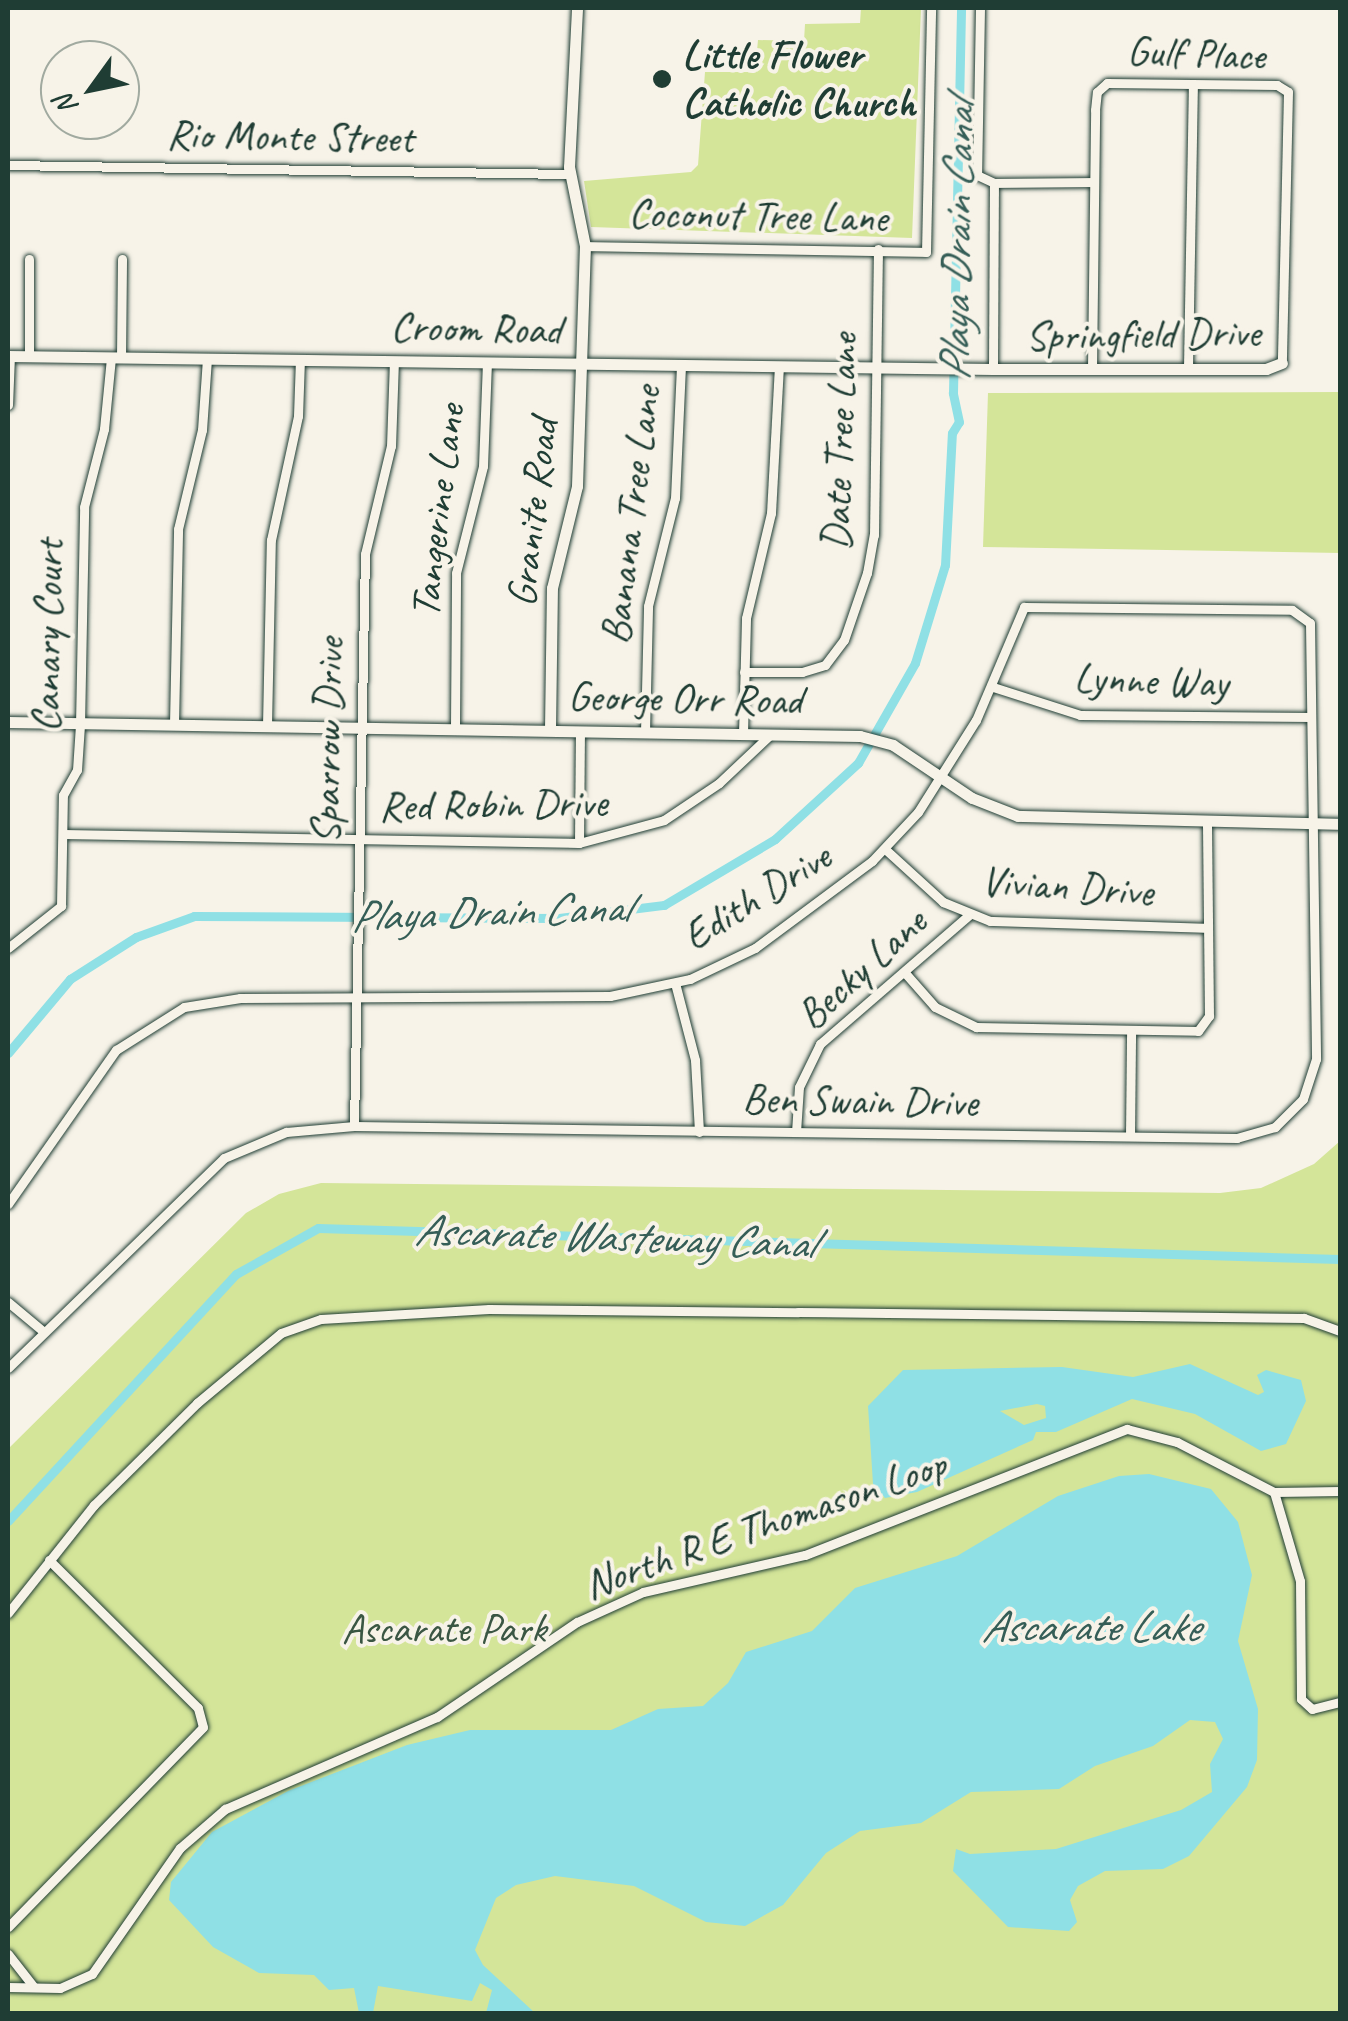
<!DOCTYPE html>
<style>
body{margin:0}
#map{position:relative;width:1348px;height:2021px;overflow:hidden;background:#f7f3e8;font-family:Caveat,sans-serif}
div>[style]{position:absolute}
.green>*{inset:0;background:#d4e599}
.water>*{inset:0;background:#8fe0e5}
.canal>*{height:9px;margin:-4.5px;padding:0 4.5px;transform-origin:4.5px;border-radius:4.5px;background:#8fe0e5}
.roads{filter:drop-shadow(0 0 2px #1f3d34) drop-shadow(0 0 2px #1f3d34)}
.minor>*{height:9px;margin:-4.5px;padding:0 4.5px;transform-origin:4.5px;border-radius:4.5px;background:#f7f3e8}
.tertiary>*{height:11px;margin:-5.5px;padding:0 5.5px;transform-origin:5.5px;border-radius:5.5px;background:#f7f3e8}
.dots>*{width:28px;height:28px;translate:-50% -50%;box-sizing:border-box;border:5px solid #f7f3e8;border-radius:50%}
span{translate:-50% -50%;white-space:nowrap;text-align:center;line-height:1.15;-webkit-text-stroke:8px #f7f3e8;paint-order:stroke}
.street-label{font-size:42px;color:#1f3d34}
.poi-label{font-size:42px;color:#1f3d34;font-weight:700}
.left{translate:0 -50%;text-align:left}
.park-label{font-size:42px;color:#3a5643}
.water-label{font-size:45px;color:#355e57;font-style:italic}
.frame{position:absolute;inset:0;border:10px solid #1f3d34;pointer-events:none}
.north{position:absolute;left:40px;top:40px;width:100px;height:100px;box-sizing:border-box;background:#f7f3e8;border:2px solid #a1aaa0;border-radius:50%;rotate:237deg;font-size:28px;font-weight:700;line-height:40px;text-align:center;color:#1f3d34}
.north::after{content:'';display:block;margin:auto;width:35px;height:45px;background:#1f3d34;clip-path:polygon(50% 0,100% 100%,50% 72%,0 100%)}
</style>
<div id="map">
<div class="green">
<div style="clip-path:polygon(861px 8px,921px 8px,912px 238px,591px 227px,584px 181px,691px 172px,698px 165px,705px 72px,755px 72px,758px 40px,804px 41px,805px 24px,860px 23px)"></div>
<div style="clip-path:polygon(1340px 392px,1340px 553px,983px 547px,988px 393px)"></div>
<div style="clip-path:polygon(1340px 1141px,1340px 2013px,8px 2014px,8px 1449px,246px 1213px,279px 1194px,321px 1183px,1220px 1193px,1261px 1188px,1314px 1164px)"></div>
</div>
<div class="water">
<div style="clip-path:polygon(evenodd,1190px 1364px,1258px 1395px,1264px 1392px,1257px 1375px,1266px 1370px,1301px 1380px,1306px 1401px,1286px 1444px,1261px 1451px,1195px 1414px,1132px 1399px,1056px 1432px,1036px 1432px,1033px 1440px,917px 1492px,885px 1498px,873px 1484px,868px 1406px,903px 1370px,1062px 1367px,1133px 1377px,1190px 1364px,1037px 1404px,1045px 1406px,1046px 1418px,1024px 1425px,1000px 1411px,1037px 1404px)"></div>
<div style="clip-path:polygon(1149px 1474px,1211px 1489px,1238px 1522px,1252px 1575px,1238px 1641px,1258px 1709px,1257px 1760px,1247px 1787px,1189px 1856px,1163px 1869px,1105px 1871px,1078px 1886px,1070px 1900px,1077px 1922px,1069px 1931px,1008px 1927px,953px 1871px,956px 1849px,970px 1854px,1056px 1849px,1181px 1810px,1212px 1792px,1210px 1764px,1223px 1739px,1215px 1722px,1190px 1720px,1153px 1746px,1095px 1766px,1059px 1789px,971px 1792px,921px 1823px,860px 1831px,826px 1853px,783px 1905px,745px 1926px,706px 1922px,634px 1886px,555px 1876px,516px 1885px,496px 1898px,475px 1950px,483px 1965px,535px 2013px,486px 2013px,492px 1990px,480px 1983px,472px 2001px,378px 1986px,373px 2013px,359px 2013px,354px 1988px,329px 1990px,314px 1975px,259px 1973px,213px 1947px,169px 1900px,171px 1882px,212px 1832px,288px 1791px,407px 1745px,470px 1730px,611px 1730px,658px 1709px,703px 1706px,728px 1683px,746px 1652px,812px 1631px,855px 1588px,957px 1556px,1058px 1496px,1119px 1476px)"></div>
</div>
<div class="canal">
<div style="left:8px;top:1053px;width:97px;rotate:-50deg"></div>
<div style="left:70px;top:979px;width:78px;rotate:-32.5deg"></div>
<div style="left:136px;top:937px;width:62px;rotate:-19.9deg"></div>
<div style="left:194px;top:916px;width:365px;rotate:0.3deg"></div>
<div style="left:559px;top:918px;width:106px;rotate:-7.1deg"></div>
<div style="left:664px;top:905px;width:129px;rotate:-30.7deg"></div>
<div style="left:775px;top:839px;width:113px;rotate:-42.5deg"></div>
<div style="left:858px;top:763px;width:115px;rotate:-60.3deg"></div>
<div style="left:915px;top:663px;width:102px;rotate:-73deg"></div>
<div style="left:945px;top:565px;width:132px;rotate:-87deg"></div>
<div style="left:952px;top:433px;width:13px;rotate:-58deg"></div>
<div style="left:959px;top:422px;width:30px;rotate:-102deg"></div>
<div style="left:953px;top:393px;width:385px;rotate:-88.8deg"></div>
<div style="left:8px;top:1521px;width:336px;rotate:-47.3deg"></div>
<div style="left:236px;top:1274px;width:94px;rotate:-29.3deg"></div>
<div style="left:318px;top:1228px;width:1022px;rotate:1.74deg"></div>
</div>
<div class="roads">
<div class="minor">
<div style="left:980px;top:8px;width:167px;rotate:91deg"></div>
<div style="left:977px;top:175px;width:19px;rotate:25deg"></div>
<div style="left:994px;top:183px;width:98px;rotate:-0.6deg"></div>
<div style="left:8px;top:165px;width:563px;rotate:0.92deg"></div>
<div style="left:585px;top:246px;width:341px;rotate:1deg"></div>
<div style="left:926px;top:252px;width:244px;rotate:-88.8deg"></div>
<div style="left:29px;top:259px;width:97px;rotate:90deg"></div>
<div style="left:121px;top:357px;width:98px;rotate:-89.4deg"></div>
<div style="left:1188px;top:367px;width:283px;rotate:-89deg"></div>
<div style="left:993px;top:369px;width:186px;rotate:-89.7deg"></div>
<div style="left:1092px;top:369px;width:259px;rotate:-89.3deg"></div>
<div style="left:1095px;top:110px;width:18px;rotate:-84deg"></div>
<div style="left:1097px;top:92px;width:13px;rotate:-42deg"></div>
<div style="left:1107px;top:83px;width:170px;rotate:0.7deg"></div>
<div style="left:1277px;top:85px;width:13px;rotate:32deg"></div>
<div style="left:1288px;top:92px;width:271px;rotate:91.3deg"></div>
<div style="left:8px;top:405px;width:49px;rotate:-87.7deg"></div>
<div style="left:744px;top:672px;width:58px"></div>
<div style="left:802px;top:672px;width:24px;rotate:-17deg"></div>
<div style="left:825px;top:665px;width:31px;rotate:-53deg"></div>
<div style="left:844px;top:640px;width:71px;rotate:-71.1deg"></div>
<div style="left:867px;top:573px;width:39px;rotate:-80deg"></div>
<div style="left:874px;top:535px;width:286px;rotate:-89.2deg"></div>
<div style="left:993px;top:687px;width:91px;rotate:17.8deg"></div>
<div style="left:1080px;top:715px;width:231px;rotate:0.5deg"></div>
<div style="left:174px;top:724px;width:195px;rotate:-88.8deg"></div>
<div style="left:178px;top:529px;width:102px;rotate:-76.4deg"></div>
<div style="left:202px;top:430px;width:72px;rotate:-86deg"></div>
<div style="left:267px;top:725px;width:185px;rotate:-88.8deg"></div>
<div style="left:271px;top:540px;width:127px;rotate:-77.7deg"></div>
<div style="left:298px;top:416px;width:56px;rotate:-88deg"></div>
<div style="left:455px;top:728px;width:155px;rotate:-89.6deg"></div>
<div style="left:456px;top:573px;width:110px;rotate:-75.8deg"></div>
<div style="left:483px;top:466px;width:104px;rotate:-87.8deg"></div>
<div style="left:645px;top:732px;width:126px;rotate:-88.6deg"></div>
<div style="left:648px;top:606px;width:111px;rotate:-76deg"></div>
<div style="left:675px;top:498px;width:133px;rotate:-87.4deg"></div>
<div style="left:743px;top:734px;width:116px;rotate:-88.5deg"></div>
<div style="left:746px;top:618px;width:108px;rotate:-76.6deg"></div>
<div style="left:771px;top:513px;width:147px;rotate:-86.9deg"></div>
<div style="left:63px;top:834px;width:516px;rotate:1deg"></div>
<div style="left:579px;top:843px;width:88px;rotate:-15.1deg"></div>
<div style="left:664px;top:820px;width:66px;rotate:-33.9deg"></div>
<div style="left:719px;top:783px;width:71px;rotate:-43.3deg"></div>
<div style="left:579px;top:843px;width:112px;rotate:-89.5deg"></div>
<div style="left:885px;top:849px;width:79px;rotate:42.4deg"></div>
<div style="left:943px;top:902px;width:51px;rotate:22deg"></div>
<div style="left:990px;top:921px;width:217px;rotate:1.8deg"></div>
<div style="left:8px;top:948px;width:68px;rotate:-38.4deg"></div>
<div style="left:61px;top:906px;width:111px;rotate:-89deg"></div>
<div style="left:63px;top:795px;width:29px;rotate:-61deg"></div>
<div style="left:77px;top:770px;width:45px;rotate:-86.2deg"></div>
<div style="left:80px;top:725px;width:218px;rotate:-88.9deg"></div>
<div style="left:84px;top:507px;width:81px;rotate:-75.6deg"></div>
<div style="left:104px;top:429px;width:72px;rotate:-84.4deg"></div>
<div style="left:906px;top:974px;width:44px;rotate:48.7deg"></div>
<div style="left:935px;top:1007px;width:46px;rotate:26deg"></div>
<div style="left:976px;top:1027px;width:222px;rotate:1deg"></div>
<div style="left:1198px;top:1031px;width:19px;rotate:-54deg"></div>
<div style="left:1209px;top:1016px;width:193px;rotate:-90.6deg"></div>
<div style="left:675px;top:983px;width:80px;rotate:75.4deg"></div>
<div style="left:695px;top:1060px;width:72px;rotate:86.8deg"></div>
<div style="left:354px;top:1126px;width:572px;rotate:-88.9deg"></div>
<div style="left:365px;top:554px;width:111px;rotate:-76.5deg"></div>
<div style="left:391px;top:446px;width:85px;rotate:-88deg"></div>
<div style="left:796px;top:1132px;width:45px;rotate:-86.2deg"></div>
<div style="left:799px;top:1087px;width:48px;rotate:-64deg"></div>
<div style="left:820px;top:1044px;width:196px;rotate:-40.9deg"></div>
<div style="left:1130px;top:1136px;width:104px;rotate:-89.4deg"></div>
<div style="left:8px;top:1204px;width:188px;rotate:-55deg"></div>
<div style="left:116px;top:1050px;width:80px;rotate:-32.3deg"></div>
<div style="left:184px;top:1007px;width:57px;rotate:-9.1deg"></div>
<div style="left:240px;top:998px;width:370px;rotate:-0.3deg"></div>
<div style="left:610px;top:996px;width:82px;rotate:-12deg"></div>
<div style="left:690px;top:979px;width:72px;rotate:-25.5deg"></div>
<div style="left:755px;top:948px;width:146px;rotate:-36.6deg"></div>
<div style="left:872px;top:861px;width:67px;rotate:-46.8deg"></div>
<div style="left:918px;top:812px;width:109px;rotate:-57.8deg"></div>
<div style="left:976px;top:720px;width:123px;rotate:-67deg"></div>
<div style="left:1024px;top:607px;width:268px;rotate:0.6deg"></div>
<div style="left:1292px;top:610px;width:22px;rotate:36deg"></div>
<div style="left:1310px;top:623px;width:436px;rotate:89.2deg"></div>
<div style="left:1316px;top:1059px;width:42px;rotate:108deg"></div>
<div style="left:1303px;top:1099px;width:40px;rotate:135deg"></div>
<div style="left:1275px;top:1127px;width:40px;rotate:164deg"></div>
<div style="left:1237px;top:1138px;width:883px;rotate:-179.22deg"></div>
<div style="left:354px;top:1126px;width:68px;rotate:175deg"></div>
<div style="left:286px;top:1132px;width:67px;rotate:157.2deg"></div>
<div style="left:224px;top:1158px;width:301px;rotate:135.8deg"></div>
<div style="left:8px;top:1302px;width:47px;rotate:39.8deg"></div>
<div style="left:1274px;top:1492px;width:93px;rotate:73.7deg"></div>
<div style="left:1300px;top:1581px;width:118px;rotate:89.5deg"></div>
<div style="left:1301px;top:1699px;width:15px;rotate:42deg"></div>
<div style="left:1312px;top:1709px;width:29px;rotate:-14deg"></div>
<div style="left:8px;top:1613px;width:138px;rotate:-51.5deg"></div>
<div style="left:94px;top:1505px;width:145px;rotate:-44.7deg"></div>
<div style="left:197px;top:1403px;width:109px;rotate:-39.8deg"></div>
<div style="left:281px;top:1333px;width:42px;rotate:-19.3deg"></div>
<div style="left:321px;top:1319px;width:168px;rotate:-3.4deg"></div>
<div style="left:489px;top:1309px;width:309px;rotate:0.6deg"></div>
<div style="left:798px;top:1312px;width:506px;rotate:0.68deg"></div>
<div style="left:1304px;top:1318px;width:38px;rotate:20deg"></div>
<div style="left:8px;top:1927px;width:279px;rotate:-45.7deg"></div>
<div style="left:203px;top:1727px;width:20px;rotate:-105deg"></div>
<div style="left:198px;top:1708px;width:210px;rotate:-135.2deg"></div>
<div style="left:8px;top:1954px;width:41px;rotate:52deg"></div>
<div style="left:8px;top:1987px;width:52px;rotate:1.1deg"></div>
<div style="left:60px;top:1988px;width:35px;rotate:-24deg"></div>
<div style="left:92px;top:1974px;width:154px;rotate:-55.1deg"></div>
<div style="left:180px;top:1848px;width:60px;rotate:-40.9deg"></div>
<div style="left:225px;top:1809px;width:231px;rotate:-23.5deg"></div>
<div style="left:437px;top:1717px;width:169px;rotate:-34.2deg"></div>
<div style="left:577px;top:1622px;width:72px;rotate:-24.4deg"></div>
<div style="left:643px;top:1592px;width:166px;rotate:-12.9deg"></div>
<div style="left:805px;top:1555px;width:346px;rotate:-21.4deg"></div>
<div style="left:1127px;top:1429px;width:52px;rotate:14.6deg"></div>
<div style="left:1177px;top:1442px;width:109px;rotate:27.3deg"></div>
<div style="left:1274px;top:1492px;width:66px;rotate:-0.9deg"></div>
</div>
<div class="tertiary">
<div style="left:8px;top:356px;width:985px;rotate:0.76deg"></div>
<div style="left:993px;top:369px;width:273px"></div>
<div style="left:1266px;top:369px;width:17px;rotate:-21deg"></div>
<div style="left:8px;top:722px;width:852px;rotate:0.94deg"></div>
<div style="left:860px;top:736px;width:34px;rotate:15deg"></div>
<div style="left:893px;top:745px;width:95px;rotate:33.9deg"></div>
<div style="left:972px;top:798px;width:49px;rotate:21.4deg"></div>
<div style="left:1018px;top:816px;width:322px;rotate:1.4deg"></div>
<div style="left:550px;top:729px;width:141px;rotate:-89.2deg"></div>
<div style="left:552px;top:588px;width:105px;rotate:-76.2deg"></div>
<div style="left:577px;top:486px;width:240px;rotate:-88.1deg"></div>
<div style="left:585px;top:246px;width:81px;rotate:-101.4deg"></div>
<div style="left:569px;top:167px;width:159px;rotate:-87.1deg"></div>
</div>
</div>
<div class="dots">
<div style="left:662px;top:79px;background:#1f3d34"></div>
</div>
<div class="street-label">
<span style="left:1196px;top:54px;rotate:2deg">Gulf Place</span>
<span style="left:290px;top:137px;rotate:1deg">Rio Monte Street</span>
<span style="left:758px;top:216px;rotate:1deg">Coconut Tree Lane</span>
<span style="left:476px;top:329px;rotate:1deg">Croom Road</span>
<span style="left:1143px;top:335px;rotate:-1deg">Springfield Drive</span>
<span style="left:840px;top:442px;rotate:-88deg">Date Tree Lane</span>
<span style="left:438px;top:511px;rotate:-83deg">Tangerine Lane</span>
<span style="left:533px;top:513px;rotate:-83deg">Granite Road</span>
<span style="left:631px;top:515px;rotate:-83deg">Banana Tree Lane</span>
<span style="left:48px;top:636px;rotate:-89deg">Canary Court</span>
<span style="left:1151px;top:681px;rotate:2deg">Lynne Way</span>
<span style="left:685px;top:699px;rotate:1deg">George Orr Road</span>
<span style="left:328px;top:741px;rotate:-89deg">Sparrow Drive</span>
<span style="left:493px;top:805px;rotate:-1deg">Red Robin Drive</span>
<span style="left:1067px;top:887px;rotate:4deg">Vivian Drive</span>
<span style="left:757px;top:897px;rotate:-32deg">Edith Drive</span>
<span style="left:862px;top:969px;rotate:-42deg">Becky Lane</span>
<span style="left:860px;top:1101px;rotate:1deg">Ben Swain Drive</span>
<span style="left:765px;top:1525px;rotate:-19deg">North R E Thomason Loop</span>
</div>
<div class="poi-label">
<span class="left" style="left:682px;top:79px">Little Flower<br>Catholic Church</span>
</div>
<div class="park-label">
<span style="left:444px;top:1629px">Ascarate Park</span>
</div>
<div class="water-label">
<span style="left:957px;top:241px;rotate:-89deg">Playa Drain Canal</span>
<span style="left:490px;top:912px;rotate:-2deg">Playa Drain Canal</span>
<span style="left:614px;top:1237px;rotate:2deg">Ascarate Wasteway Canal</span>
<span style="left:1090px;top:1627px">Ascarate Lake</span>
</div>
<div class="frame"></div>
<div class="north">N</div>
</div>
